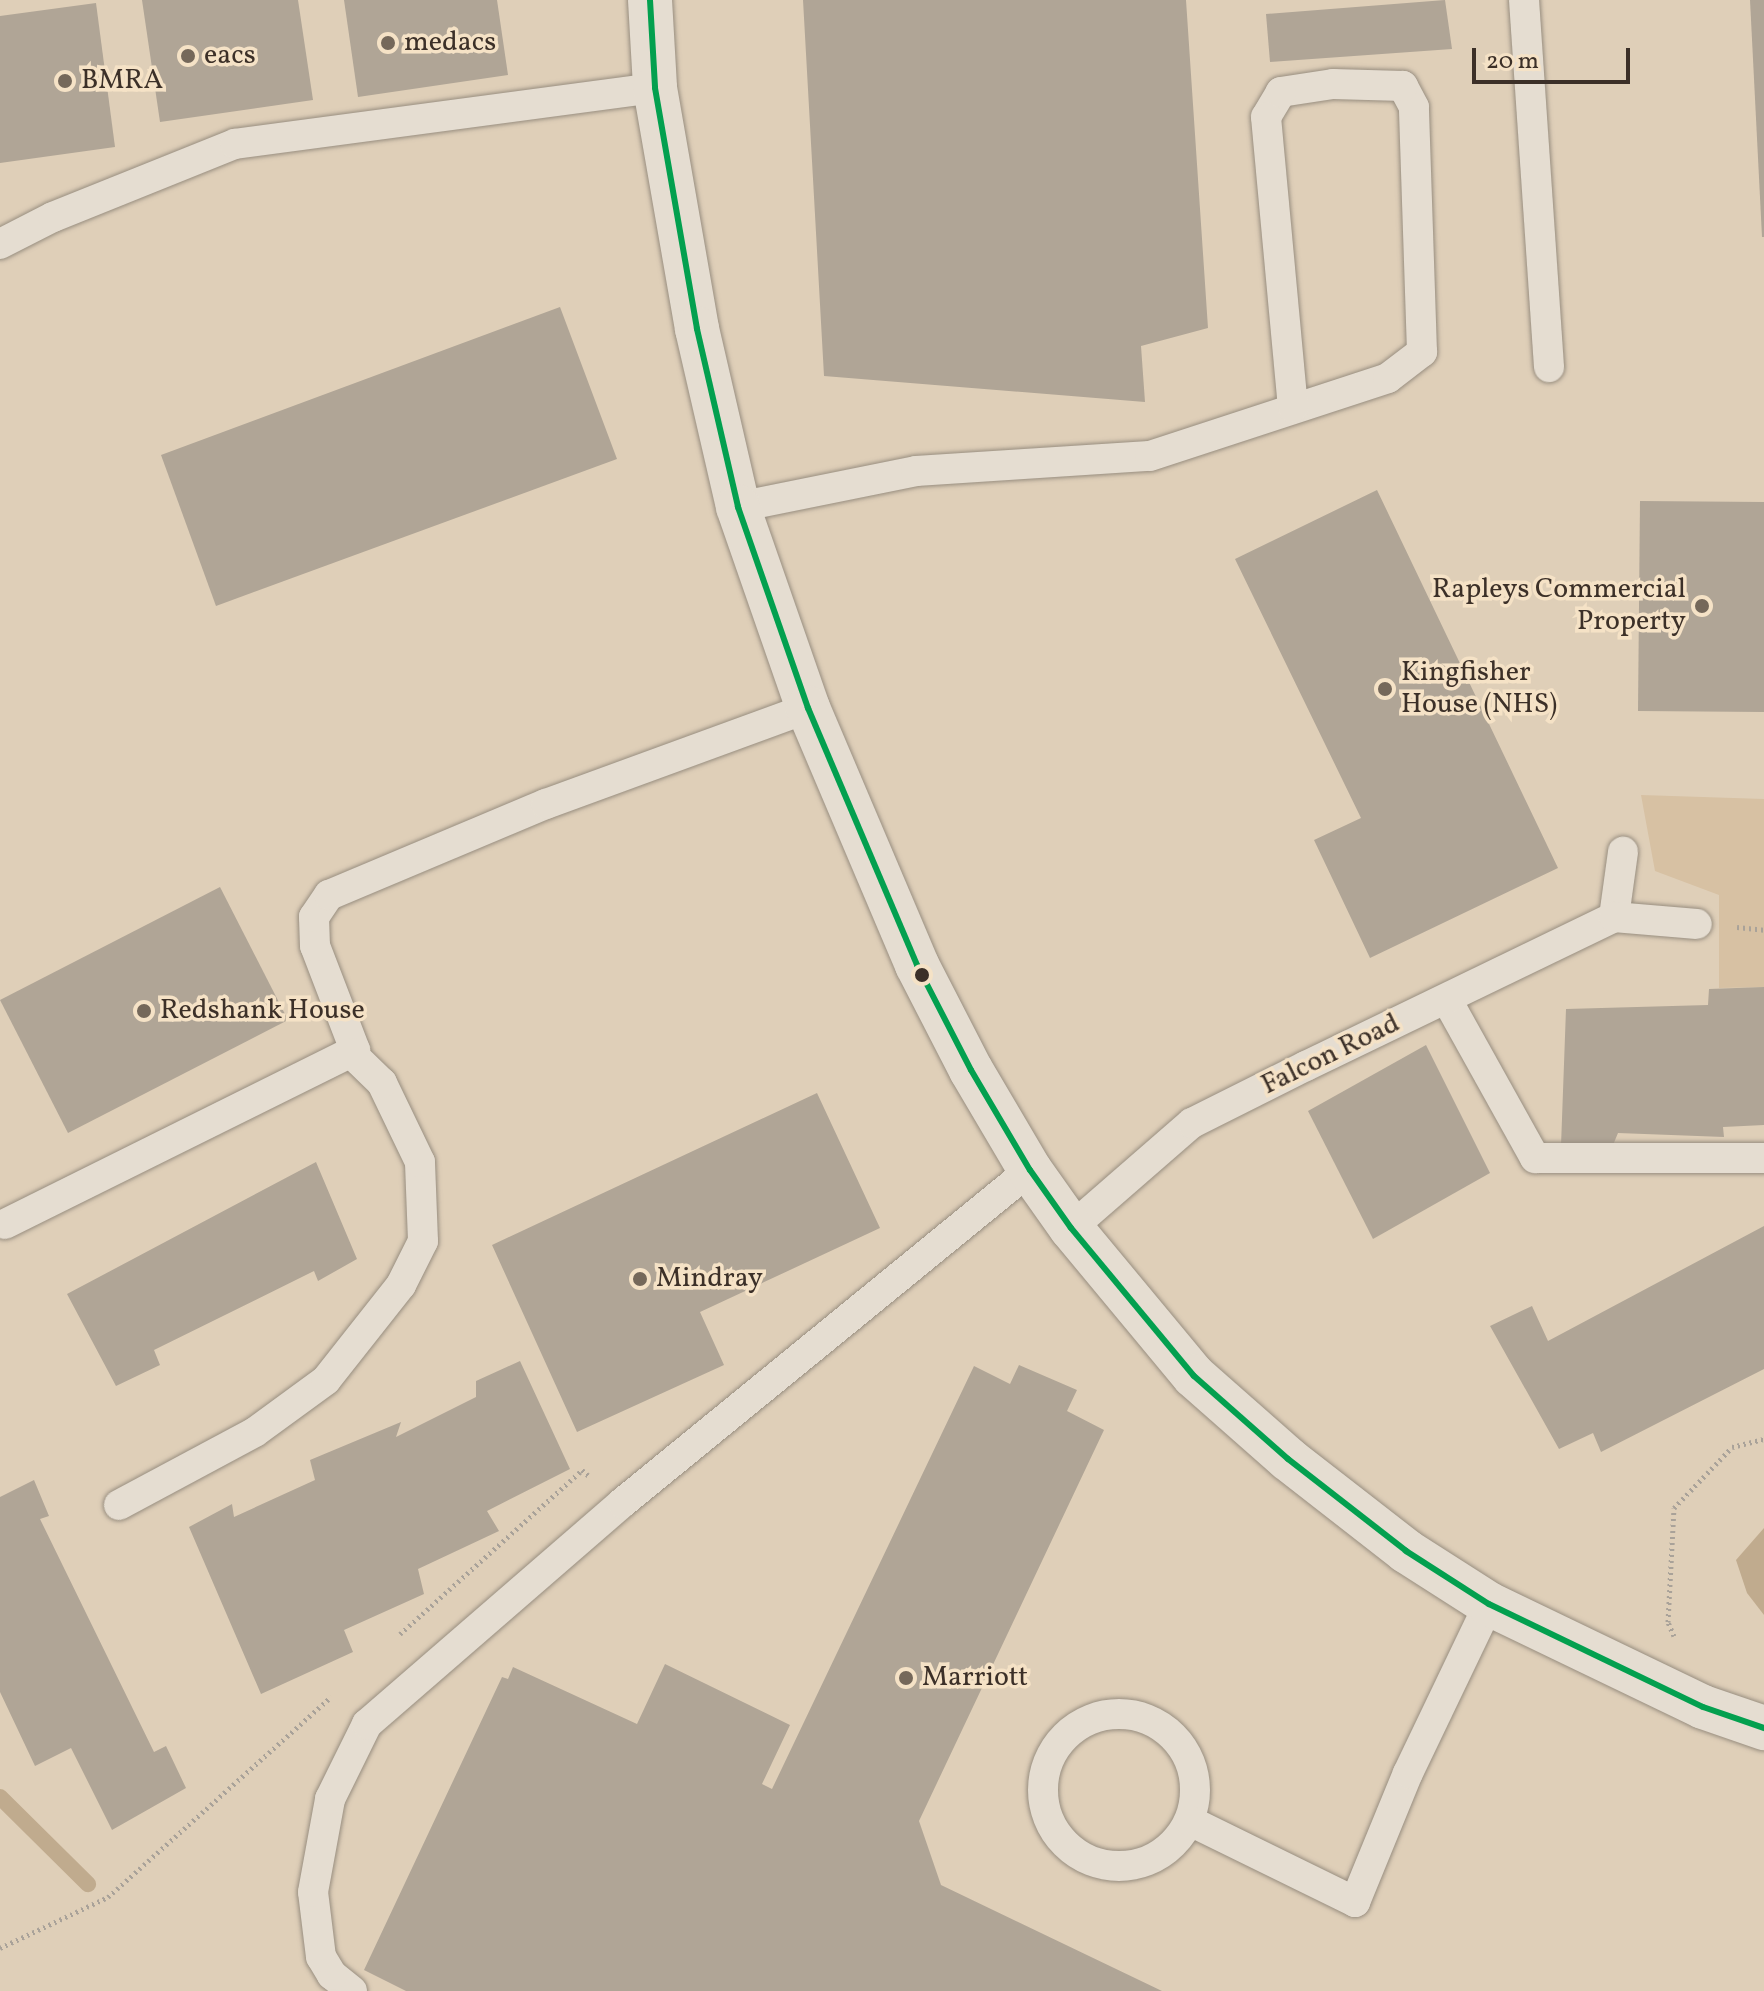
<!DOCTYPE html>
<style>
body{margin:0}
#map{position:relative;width:1764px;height:1991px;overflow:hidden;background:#dfcfb8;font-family:Vollkorn,serif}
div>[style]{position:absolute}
.green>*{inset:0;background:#d7c1a3}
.water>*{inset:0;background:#c0ab8e}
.stream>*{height:16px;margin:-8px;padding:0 8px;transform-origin:8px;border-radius:8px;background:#c0ab8e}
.building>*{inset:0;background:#b0a596}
.path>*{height:5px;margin-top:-2.5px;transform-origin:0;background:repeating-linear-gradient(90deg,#a9a299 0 2px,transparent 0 6px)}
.roads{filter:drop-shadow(0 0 2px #988e80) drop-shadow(0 0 2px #988e80)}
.lane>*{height:30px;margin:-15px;padding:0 15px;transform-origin:15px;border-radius:15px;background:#e5ddd1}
.lane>.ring{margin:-15px;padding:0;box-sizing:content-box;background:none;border:30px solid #e5ddd1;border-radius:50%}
.street>*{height:44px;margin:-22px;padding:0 22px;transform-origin:22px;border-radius:22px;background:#e5ddd1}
.bus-1>*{height:6px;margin:-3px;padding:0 3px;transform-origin:3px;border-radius:3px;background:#03a04f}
.dots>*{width:22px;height:22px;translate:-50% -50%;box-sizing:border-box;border:4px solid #f5e2c6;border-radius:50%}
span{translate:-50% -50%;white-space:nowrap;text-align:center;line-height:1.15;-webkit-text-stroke:7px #f5e2c6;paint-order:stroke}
.poi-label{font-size:28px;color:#3c3028}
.left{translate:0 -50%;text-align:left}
.right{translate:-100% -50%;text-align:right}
.street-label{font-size:28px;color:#3c3028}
.scale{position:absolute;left:1472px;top:48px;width:158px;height:36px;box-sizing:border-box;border:4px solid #3c3028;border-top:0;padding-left:10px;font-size:24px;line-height:28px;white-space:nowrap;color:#3c3028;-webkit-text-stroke:6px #f5e2c6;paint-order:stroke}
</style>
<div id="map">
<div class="green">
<div style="clip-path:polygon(1641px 795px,1764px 799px,1764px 987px,1719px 988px,1719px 895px,1655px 871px)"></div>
</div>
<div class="water">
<div style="clip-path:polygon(1764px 1528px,1764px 1615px,1747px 1593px,1736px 1560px)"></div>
</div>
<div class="stream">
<div style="left:0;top:1797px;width:124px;rotate:44.7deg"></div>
</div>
<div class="building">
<div style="clip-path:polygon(142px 0,298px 0,313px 100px,160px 122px)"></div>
<div style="clip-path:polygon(344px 0,497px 0,508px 75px,358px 97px)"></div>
<div style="clip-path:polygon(803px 0,1186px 0,1208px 328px,1141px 346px,1145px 402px,824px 376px)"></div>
<div style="clip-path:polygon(1445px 0,1452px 49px,1270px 62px,1266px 14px)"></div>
<div style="clip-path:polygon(1750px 0,1764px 0,1764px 237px,1762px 237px)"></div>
<div style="clip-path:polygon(96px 3px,115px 147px,0 163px,0 16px)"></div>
<div style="clip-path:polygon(560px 307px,617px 459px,216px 606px,161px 455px)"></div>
<div style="clip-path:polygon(1377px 490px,1558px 868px,1370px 958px,1314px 840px,1361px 818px,1235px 559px)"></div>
<div style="clip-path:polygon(1640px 501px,1764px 502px,1764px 712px,1638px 711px)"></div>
<div style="clip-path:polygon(220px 887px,288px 1020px,68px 1133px,0 1000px)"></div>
<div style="clip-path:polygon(1764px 987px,1764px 1125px,1723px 1127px,1724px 1137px,1618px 1133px,1613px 1145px,1561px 1146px,1566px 1009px,1708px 1005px,1709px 989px)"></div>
<div style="clip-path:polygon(1426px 1045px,1490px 1173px,1373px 1239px,1308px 1111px)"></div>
<div style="clip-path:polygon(817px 1093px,880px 1228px,700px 1312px,724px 1365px,577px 1432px,492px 1245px)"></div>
<div style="clip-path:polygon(316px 1162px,357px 1259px,318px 1281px,314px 1271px,154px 1350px,160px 1365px,116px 1386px,67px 1294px)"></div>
<div style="clip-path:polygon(1764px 1226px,1764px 1369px,1601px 1452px,1593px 1433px,1559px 1449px,1490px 1326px,1532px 1306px,1548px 1341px)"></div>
<div style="clip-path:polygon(520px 1361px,570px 1469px,487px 1511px,499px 1531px,418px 1569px,424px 1594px,344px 1630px,353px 1652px,261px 1694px,189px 1527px,232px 1504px,234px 1517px,315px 1480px,310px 1460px,401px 1422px,396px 1437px,476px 1397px,476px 1381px)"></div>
<div style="clip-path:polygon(1019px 1365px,1077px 1390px,1067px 1411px,1104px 1430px,919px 1821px,941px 1885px,1162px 1991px,406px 1991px,364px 1970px,502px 1677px,508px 1679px,513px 1667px,637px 1724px,665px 1664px,790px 1725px,762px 1784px,772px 1789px,974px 1366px,1010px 1384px)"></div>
<div style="clip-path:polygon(34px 1480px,49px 1516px,40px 1519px,154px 1752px,166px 1746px,186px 1788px,112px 1830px,71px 1748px,35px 1766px,0 1692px,0 1497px)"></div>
</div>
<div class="path">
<div style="left:1737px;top:927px;width:27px;rotate:6deg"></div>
<div style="left:400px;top:1634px;width:245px;rotate:-42deg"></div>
<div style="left:582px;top:1470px;width:9px;rotate:41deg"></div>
<div style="left:1674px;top:1636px;width:15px;rotate:-113deg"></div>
<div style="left:1668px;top:1622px;width:114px;rotate:-87deg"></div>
<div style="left:1674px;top:1508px;width:84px;rotate:-46.4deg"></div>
<div style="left:1732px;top:1447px;width:33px;rotate:-14deg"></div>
<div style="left:0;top:1948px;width:119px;rotate:-25.3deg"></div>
<div style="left:108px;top:1897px;width:300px;rotate:-41.9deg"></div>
</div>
<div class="roads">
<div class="lane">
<div style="left:1524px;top:0;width:368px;rotate:86.1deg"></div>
<div style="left:0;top:244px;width:59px;rotate:-27deg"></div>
<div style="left:53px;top:217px;width:196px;rotate:-21.9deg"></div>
<div style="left:235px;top:144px;width:424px;rotate:-7.6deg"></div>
<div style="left:738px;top:507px;width:182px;rotate:-11.4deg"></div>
<div style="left:916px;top:471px;width:234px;rotate:-3.7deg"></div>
<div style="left:1150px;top:456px;width:250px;rotate:-18.1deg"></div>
<div style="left:1388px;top:378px;width:43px;rotate:-37.4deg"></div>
<div style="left:1422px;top:352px;width:245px;rotate:-91.9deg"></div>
<div style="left:1414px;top:107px;width:24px;rotate:-118deg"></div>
<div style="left:1403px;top:86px;width:70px;rotate:-178.4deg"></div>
<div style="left:1333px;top:84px;width:53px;rotate:171.3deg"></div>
<div style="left:1281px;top:92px;width:29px;rotate:121deg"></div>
<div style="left:1266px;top:117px;width:292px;rotate:84.7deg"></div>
<div style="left:1614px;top:917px;width:66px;rotate:-82.1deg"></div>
<div style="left:1447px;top:1000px;width:181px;rotate:60.9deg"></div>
<div style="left:1535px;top:1158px;width:229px"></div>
<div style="left:5px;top:1224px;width:391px;rotate:-26.4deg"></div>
<div style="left:355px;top:1050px;width:111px;rotate:-111deg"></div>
<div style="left:315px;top:946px;width:29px;rotate:-92deg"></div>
<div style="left:314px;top:917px;width:27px;rotate:-56deg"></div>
<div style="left:329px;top:895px;width:235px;rotate:-22.8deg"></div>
<div style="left:546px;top:804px;width:279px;rotate:-20.1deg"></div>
<div style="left:1071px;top:1228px;width:160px;rotate:-41deg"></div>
<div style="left:1192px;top:1123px;width:127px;rotate:-26.6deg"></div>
<div style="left:1306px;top:1066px;width:342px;rotate:-25.8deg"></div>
<div style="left:1614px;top:917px;width:83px;rotate:4.8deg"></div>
<div style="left:119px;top:1505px;width:154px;rotate:-28.2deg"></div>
<div style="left:255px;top:1432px;width:88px;rotate:-36.2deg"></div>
<div style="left:326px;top:1380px;width:121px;rotate:-51.7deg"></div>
<div style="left:401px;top:1285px;width:49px;rotate:-63.4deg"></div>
<div style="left:423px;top:1241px;width:79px;rotate:-92.2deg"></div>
<div style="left:420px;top:1162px;width:88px;rotate:-115.7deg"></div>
<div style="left:382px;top:1083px;width:43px;rotate:-135.9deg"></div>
<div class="ring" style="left:1043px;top:1714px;width:122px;height:122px"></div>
<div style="left:1190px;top:1821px;width:184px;rotate:26.1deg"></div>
<div style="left:1355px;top:1902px;width:139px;rotate:-67.7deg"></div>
<div style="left:1408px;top:1773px;width:187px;rotate:-64.4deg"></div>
<div style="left:352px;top:1991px;width:26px;rotate:-141deg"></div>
<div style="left:332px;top:1975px;width:21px;rotate:-121deg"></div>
<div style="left:321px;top:1957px;width:65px;rotate:-97deg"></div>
<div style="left:313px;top:1892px;width:95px;rotate:-79.6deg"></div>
<div style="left:330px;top:1799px;width:84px;rotate:-63.7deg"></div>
<div style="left:367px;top:1724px;width:337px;rotate:-40.9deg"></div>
<div style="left:622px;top:1503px;width:527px;rotate:-39.22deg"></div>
</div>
<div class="street">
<div style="left:650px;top:0;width:88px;rotate:86.7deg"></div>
<div style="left:655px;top:88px;width:245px;rotate:80.1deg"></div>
<div style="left:697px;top:329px;width:183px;rotate:77deg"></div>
<div style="left:738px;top:507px;width:213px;rotate:70.8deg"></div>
<div style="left:808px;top:708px;width:279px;rotate:67deg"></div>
<div style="left:917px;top:965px;width:118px;rotate:62.8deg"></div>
<div style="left:971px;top:1070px;width:116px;rotate:59.5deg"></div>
<div style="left:1030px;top:1170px;width:71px;rotate:54.7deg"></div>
<div style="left:1071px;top:1228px;width:192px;rotate:50.3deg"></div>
<div style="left:1194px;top:1376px;width:125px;rotate:41.4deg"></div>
<div style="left:1288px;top:1459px;width:150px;rotate:37.9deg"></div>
<div style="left:1406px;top:1551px;width:98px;rotate:32.6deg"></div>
<div style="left:1489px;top:1604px;width:237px;rotate:25.7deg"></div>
<div style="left:1703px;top:1707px;width:65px;rotate:19deg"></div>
</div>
</div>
<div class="bus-1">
<div style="left:650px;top:0;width:88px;rotate:86.7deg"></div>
<div style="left:655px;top:88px;width:245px;rotate:80.1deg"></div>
<div style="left:697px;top:329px;width:183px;rotate:77deg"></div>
<div style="left:738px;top:507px;width:213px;rotate:70.8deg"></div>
<div style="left:808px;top:708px;width:279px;rotate:67deg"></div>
<div style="left:917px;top:965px;width:118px;rotate:62.8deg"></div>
<div style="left:971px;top:1070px;width:116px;rotate:59.5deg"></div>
<div style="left:1030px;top:1170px;width:71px;rotate:54.7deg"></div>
<div style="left:1071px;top:1228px;width:192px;rotate:50.3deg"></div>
<div style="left:1194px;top:1376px;width:125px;rotate:41.4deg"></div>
<div style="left:1288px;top:1459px;width:150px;rotate:37.9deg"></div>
<div style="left:1406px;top:1551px;width:98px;rotate:32.6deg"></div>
<div style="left:1489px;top:1604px;width:237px;rotate:25.7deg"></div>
<div style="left:1703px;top:1707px;width:65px;rotate:19deg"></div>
</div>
<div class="dots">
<div style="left:388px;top:43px;background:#75685a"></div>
<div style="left:188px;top:56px;background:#75685a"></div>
<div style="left:65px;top:81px;background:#75685a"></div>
<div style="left:1702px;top:606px;background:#75685a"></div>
<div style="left:1385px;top:689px;background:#75685a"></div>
<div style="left:922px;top:975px;background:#3c3028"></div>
<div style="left:144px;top:1011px;background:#75685a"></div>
<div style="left:640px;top:1279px;background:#75685a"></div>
<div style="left:906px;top:1678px;background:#75685a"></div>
</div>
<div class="poi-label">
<span class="left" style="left:404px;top:43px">medacs</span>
<span class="left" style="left:204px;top:56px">eacs</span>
<span class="left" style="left:81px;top:81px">BMRA</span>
<span class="right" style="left:1686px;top:606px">Rapleys Commercial<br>Property</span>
<span class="left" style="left:1401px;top:689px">Kingfisher<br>House (NHS)</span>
<span class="left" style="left:160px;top:1011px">Redshank House</span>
<span class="left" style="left:656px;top:1279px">Mindray</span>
<span class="left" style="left:922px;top:1678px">Marriott</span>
</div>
<div class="street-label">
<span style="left:1331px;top:1055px;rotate:-26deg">Falcon Road</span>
</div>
<div class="scale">20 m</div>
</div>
